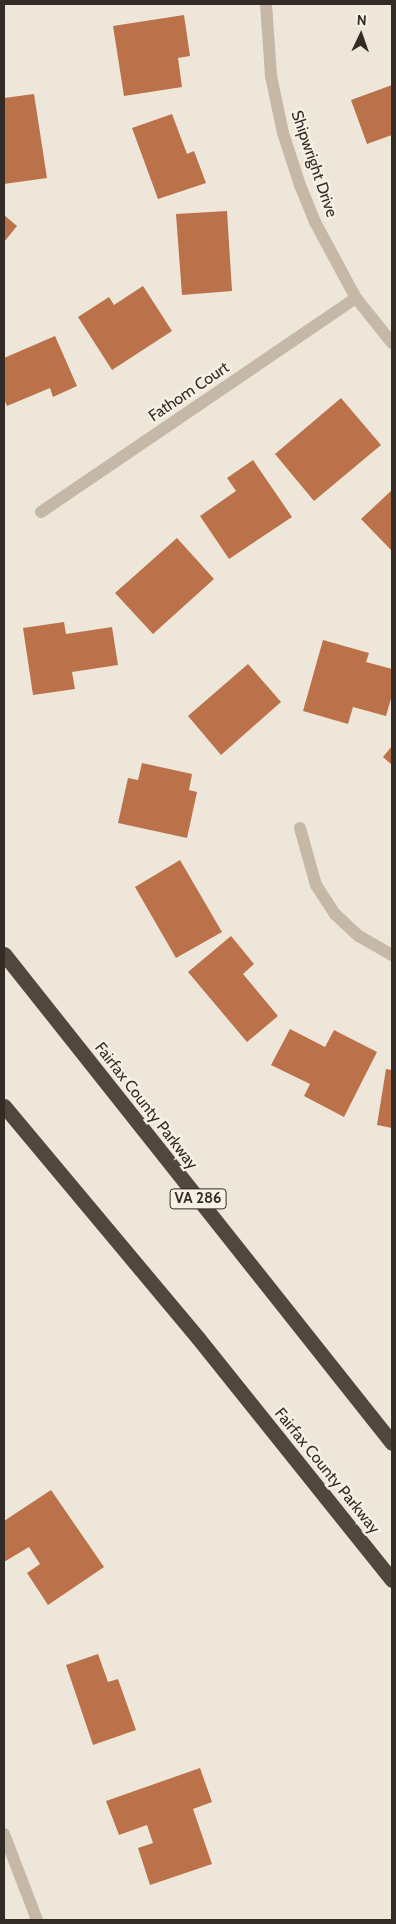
<!DOCTYPE html>
<style>
body{margin:0}
#map{position:relative;width:396px;height:1924px;overflow:hidden;background:#eee7d9;font-family:Cabin,sans-serif}
div>[style]{position:absolute}
.building>*{inset:0;background:#bb724b}
.minor>*{height:12px;margin:-6px;padding:0 6px;transform-origin:6px;border-radius:6px;background:#c5b8a6}
.highway>*{height:15px;margin:-7.5px;padding:0 7.5px;transform-origin:7.5px;border-radius:7.5px;background:#52473e}
span{translate:-50% -50%;white-space:nowrap;text-align:center;line-height:1.15;-webkit-text-stroke:4.5px #f7f0e5;paint-order:stroke}
.shield-label span{padding:1px 4px;background:#f7f0e5;border:1px solid;border-radius:4px;-webkit-text-stroke-width:0}
.shield-label{font-size:15px;color:#322b26;font-weight:700}
.street-label{font-size:16px;color:#322b26}
.frame{position:absolute;inset:0;border:5px solid #322b26;pointer-events:none}
.north{position:absolute;left:336px;top:10px;width:50px;height:50px;-webkit-text-stroke:4px #f7f0e5;paint-order:stroke;rotate:3deg;font-size:14px;font-weight:700;line-height:20px;text-align:center;color:#322b26}
.north::after{content:'';display:block;margin:auto;width:18px;height:22px;background:#322b26;clip-path:polygon(50% 0,100% 100%,50% 72%,0 100%)}
</style>
<div id="map">
<div class="building">
<div style="clip-path:polygon(184px 15px,190px 56px,178px 58px,182px 87px,124px 96px,113px 26px)"></div>
<div style="clip-path:polygon(392px 85px,392px 135px,367px 144px,351px 100px)"></div>
<div style="clip-path:polygon(34px 94px,47px 178px,4px 184px,4px 98px)"></div>
<div style="clip-path:polygon(172px 114px,187px 154px,194px 151px,206px 183px,158px 199px,132px 128px)"></div>
<div style="clip-path:polygon(227px 211px,232px 291px,182px 295px,176px 214px)"></div>
<div style="clip-path:polygon(4px 215px,17px 226px,4px 242px)"></div>
<div style="clip-path:polygon(143px 286px,172px 331px,112px 370px,78px 317px,109px 297px,114px 305px)"></div>
<div style="clip-path:polygon(55px 336px,77px 386px,53px 397px,50px 388px,7px 406px,4px 399px,4px 358px)"></div>
<div style="clip-path:polygon(341px 398px,381px 445px,314px 501px,275px 454px)"></div>
<div style="clip-path:polygon(253px 460px,292px 517px,229px 559px,200px 516px,236px 491px,227px 478px)"></div>
<div style="clip-path:polygon(392px 490px,392px 549px,391px 550px,361px 519px)"></div>
<div style="clip-path:polygon(177px 538px,214px 579px,153px 634px,115px 593px)"></div>
<div style="clip-path:polygon(64px 622px,66px 634px,112px 627px,118px 665px,72px 672px,75px 689px,33px 695px,23px 628px)"></div>
<div style="clip-path:polygon(323px 640px,369px 653px,366px 662px,392px 669px,392px 695px,386px 716px,353px 707px,348px 724px,303px 711px)"></div>
<div style="clip-path:polygon(248px 664px,281px 702px,221px 755px,188px 716px)"></div>
<div style="clip-path:polygon(392px 746px,392px 765px,383px 757px)"></div>
<div style="clip-path:polygon(142px 763px,192px 774px,189px 790px,197px 792px,187px 838px,118px 823px,128px 778px,138px 780px)"></div>
<div style="clip-path:polygon(180px 860px,222px 932px,176px 958px,135px 887px)"></div>
<div style="clip-path:polygon(231px 936px,254px 964px,243px 974px,278px 1016px,247px 1042px,188px 972px)"></div>
<div style="clip-path:polygon(290px 1029px,325px 1047px,334px 1030px,377px 1052px,344px 1117px,304px 1096px,310px 1084px,271px 1065px)"></div>
<div style="clip-path:polygon(386px 1069px,392px 1070px,392px 1128px,377px 1125px)"></div>
<div style="clip-path:polygon(51px 1490px,104px 1567px,48px 1605px,27px 1573px,40px 1564px,29px 1547px,4px 1562px,4px 1521px)"></div>
<div style="clip-path:polygon(98px 1654px,108px 1682px,118px 1679px,136px 1730px,93px 1745px,66px 1665px)"></div>
<div style="clip-path:polygon(200px 1768px,212px 1802px,193px 1809px,212px 1864px,150px 1885px,138px 1848px,153px 1843px,147px 1825px,119px 1835px,106px 1801px)"></div>
</div>
<div class="minor">
<div style="left:266px;top:4px;width:72px;rotate:86deg"></div>
<div style="left:271px;top:76px;width:58px;rotate:78.1deg"></div>
<div style="left:283px;top:133px;width:55px;rotate:71.9deg"></div>
<div style="left:300px;top:185px;width:40px;rotate:68deg"></div>
<div style="left:315px;top:222px;width:86px;rotate:61.7deg"></div>
<div style="left:356px;top:298px;width:58px;rotate:51.3deg"></div>
<div style="left:41px;top:512px;width:381px;rotate:-34.2deg"></div>
<div style="left:300px;top:828px;width:59px;rotate:74.3deg"></div>
<div style="left:316px;top:885px;width:35px;rotate:57deg"></div>
<div style="left:335px;top:914px;width:33px;rotate:43deg"></div>
<div style="left:359px;top:936px;width:38px;rotate:30deg"></div>
<div style="left:4px;top:1834px;width:92px;rotate:69deg"></div>
</div>
<div class="highway">
<div style="left:4px;top:954px;width:624px;rotate:51.57deg"></div>
<div style="left:4px;top:1106px;width:302px;rotate:50.1deg"></div>
<div style="left:198px;top:1338px;width:310px;rotate:51.3deg"></div>
</div>
<div class="shield-label">
<span style="left:198px;top:1199px">VA 286</span>
</div>
<div class="street-label">
<span style="left:314px;top:164px;rotate:71deg">Shipwright Drive</span>
<span style="left:189px;top:392px;rotate:-34deg">Fathom Court</span>
<span style="left:146px;top:1106px;rotate:52deg">Fairfax County Parkway</span>
<span style="left:327px;top:1471px;rotate:51deg">Fairfax County Parkway</span>
</div>
<div class="frame"></div>
<div class="north">N</div>
</div>
